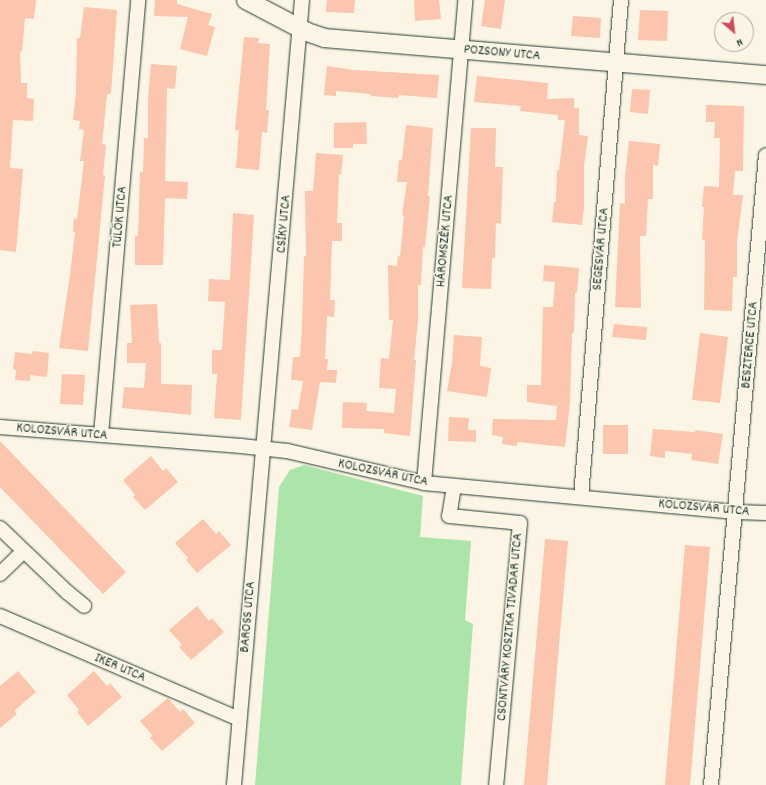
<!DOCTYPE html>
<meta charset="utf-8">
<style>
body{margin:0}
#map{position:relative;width:766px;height:785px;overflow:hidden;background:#fcf5e5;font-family:Dekko,sans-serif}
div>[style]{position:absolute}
.green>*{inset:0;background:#ace5a9}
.building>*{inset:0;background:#fbc5ae}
.roads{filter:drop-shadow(0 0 1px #1f3d34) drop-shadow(0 0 1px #1f3d34)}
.minor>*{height:14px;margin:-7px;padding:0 7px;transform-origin:7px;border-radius:7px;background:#fcf5e5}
.tertiary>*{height:18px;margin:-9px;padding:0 9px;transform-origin:9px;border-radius:9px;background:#fcf5e5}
span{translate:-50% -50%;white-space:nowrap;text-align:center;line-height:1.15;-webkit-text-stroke:3px #fcf5e5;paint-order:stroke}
.street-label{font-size:14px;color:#1f3d34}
.north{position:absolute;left:714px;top:12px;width:40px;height:40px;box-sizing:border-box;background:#fcf5e5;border:1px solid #a4ab9e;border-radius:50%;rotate:152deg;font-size:11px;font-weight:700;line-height:16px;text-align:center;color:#1f3d34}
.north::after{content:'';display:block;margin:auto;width:14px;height:18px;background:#d1495b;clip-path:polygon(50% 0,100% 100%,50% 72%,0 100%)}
</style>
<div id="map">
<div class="green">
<div style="clip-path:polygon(304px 465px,423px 496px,420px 537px,471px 541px,465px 620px,473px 624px,461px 785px,255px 785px,279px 487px,290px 470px)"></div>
</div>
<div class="building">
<div style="clip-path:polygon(0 0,36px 0,34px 19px,25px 18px,22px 52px,20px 51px,21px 83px,27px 83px,27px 98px,34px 99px,33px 121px,13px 120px,10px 168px,23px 169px,16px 252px,0 250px)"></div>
<div style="clip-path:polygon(155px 0,177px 0,177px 4px,212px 14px,208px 25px,215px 27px,207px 56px,180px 49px,188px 17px,154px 16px)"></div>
<div style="clip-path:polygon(327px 0,355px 0,354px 13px,326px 12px)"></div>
<div style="clip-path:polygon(414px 0,439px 0,441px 19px,415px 21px)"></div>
<div style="clip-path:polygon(485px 0,505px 0,501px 29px,481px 26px)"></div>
<div style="clip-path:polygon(84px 7px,117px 10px,111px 94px,107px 94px,102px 144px,106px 145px,103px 175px,105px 176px,88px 351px,59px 348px,70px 275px,75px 232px,73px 232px,74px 218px,77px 219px,84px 161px,80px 161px,84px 130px,79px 129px,80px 121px,73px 120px,76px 92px,77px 38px,80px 38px)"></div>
<div style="clip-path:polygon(640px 10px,668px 11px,667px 41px,638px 40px)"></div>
<div style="clip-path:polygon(573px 16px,601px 18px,600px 38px,571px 36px)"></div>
<div style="clip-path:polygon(244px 37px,259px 38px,258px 43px,270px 44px,266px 110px,269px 110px,267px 133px,262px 132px,259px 170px,236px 168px,239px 130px,235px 130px)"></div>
<div style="clip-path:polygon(151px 64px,177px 66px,175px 89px,167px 88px,165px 181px,188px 182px,187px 199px,165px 198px,163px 265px,135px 265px,135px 236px,138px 236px,140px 172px,143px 172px,144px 138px,148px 138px,148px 99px)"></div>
<div style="clip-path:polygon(327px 66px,353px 70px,439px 75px,437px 98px,399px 95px,398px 98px,371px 96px,371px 94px,336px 91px,336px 96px,324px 95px)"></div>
<div style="clip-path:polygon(477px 76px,548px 83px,547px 99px,574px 98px,574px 108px,579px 108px,579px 135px,588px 136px,584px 166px,584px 207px,582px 225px,552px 222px,554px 202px,556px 202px,557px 170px,559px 170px,565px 120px,558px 120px,558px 115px,520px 111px,521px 106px,474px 102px)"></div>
<div style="clip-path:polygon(632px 89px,650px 90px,648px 114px,630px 112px)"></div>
<div style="clip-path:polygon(706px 105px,744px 106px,743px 171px,735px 171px,733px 195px,743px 195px,737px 242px,737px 277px,733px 277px,732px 311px,704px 310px,705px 240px,702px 240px,704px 207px,702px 207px,704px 186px,719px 187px,720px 138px,714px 138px,715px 122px,706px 122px)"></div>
<div style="clip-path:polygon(366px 122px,367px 144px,353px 144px,353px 148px,334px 148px,334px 123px)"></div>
<div style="clip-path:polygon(406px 125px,433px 128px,428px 196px,430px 196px,425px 247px,423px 247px,421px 285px,418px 285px,418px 320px,414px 360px,416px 360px,410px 436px,384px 433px,384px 429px,342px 428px,343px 402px,367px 403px,366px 411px,394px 413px,396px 389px,379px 388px,381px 358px,389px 359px,393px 320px,389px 320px,388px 265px,397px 266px,398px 256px,400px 257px,404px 216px,402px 215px,407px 182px,397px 182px,399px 160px,402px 160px)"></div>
<div style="clip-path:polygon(471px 128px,496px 128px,495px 167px,503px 167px,501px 224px,496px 223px,495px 258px,492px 258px,491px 289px,462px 288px)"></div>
<div style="clip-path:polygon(629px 141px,660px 144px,658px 166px,653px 165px,653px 199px,648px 199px,646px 236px,640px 236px,641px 308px,615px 307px,620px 203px,625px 204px,625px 177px)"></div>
<div style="clip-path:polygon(316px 153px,343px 155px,341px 175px,339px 174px,337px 223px,342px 223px,342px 241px,332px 241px,330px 300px,335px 300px,334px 317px,327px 316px,325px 359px,328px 359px,327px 370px,337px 370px,336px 383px,320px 382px,312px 430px,289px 427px,292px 409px,298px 410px,303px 381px,291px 380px,293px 357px,300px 357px,302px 327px,304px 256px,306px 256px,305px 191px,313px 191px)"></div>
<div style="clip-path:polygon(233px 213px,254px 215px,241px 420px,214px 418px,217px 374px,212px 374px,212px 350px,222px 350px,225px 302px,208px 301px,209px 279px,230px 280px)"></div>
<div style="clip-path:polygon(544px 265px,579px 268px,577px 293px,575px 293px,574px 333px,572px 333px,570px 403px,565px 447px,517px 442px,517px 446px,502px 444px,503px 437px,492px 435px,493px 419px,556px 420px,557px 406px,527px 402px,527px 385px,541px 385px,543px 307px,553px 307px,555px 282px,543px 281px)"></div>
<div style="clip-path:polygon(157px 304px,159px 343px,161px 343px,161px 384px,192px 385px,191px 415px,122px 408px,124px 387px,144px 388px,146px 363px,127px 363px,127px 343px,132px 343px,130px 305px)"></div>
<div style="clip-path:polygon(614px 324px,647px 327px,646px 340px,612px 337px)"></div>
<div style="clip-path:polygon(700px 333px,728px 337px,720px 403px,692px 400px)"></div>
<div style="clip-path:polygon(454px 335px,482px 337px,480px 366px,491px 368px,487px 397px,447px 391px,452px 363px)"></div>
<div style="clip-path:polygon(33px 351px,49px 353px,47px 377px,30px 375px,30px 381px,15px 380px,16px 370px,13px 369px,15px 352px,32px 354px)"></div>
<div style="clip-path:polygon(62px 374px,85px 375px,83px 405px,60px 404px)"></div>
<div style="clip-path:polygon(449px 417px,469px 418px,468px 430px,476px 430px,476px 442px,448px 441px)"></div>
<div style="clip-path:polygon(603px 425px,628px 425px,628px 454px,603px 454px)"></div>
<div style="clip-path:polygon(653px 429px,695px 432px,695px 430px,723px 434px,718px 464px,691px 460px,692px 454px,665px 451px,665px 458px,650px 456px)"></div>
<div style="clip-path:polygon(0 441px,126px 572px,103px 594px,0 487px)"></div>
<div style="clip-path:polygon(151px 456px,163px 471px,166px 468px,178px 482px,145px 510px,133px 497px,135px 495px,123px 480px)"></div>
<div style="clip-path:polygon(203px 519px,216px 534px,219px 531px,231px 545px,197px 573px,186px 560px,188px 558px,175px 543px)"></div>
<div style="clip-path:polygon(545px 539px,568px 541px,547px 785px,524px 785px)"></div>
<div style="clip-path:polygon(685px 545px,710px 547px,690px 785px,665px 785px)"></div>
<div style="clip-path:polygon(197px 606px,209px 621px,212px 618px,224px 632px,191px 660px,179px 647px,182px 645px,169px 630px)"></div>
<div style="clip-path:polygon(18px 671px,36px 692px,14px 711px,17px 714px,0 728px,0 686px)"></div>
<div style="clip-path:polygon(94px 671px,107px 686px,110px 683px,122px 697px,88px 726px,77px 712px,79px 710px,67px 695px)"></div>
<div style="clip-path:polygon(168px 698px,180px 712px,183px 709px,195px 723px,162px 751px,150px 738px,153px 736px,140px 721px)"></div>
</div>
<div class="roads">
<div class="minor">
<div style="left:0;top:427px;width:242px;rotate:4.5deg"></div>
<div style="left:241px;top:446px;width:46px;rotate:6.2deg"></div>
<div style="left:287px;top:451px;width:141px;rotate:13.1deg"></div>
<div style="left:424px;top:483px;width:313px;rotate:5.3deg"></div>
<div style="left:736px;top:512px;width:30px;rotate:2deg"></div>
<div style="left:101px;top:435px;width:437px;rotate:-85.1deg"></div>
<div style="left:424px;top:483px;width:485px;rotate:-85.1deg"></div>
<div style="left:454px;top:486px;width:30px;rotate:99deg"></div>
<div style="left:449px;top:516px;width:71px;rotate:5.6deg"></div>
<div style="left:520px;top:523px;width:263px;rotate:95.2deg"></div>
<div style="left:581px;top:497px;width:499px;rotate:-85.4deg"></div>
<div style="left:0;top:528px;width:93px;rotate:43.7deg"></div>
<div style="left:67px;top:592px;width:22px;rotate:39deg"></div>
<div style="left:0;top:574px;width:33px;rotate:-44deg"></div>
<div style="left:0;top:616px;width:260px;rotate:23.3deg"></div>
<div style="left:234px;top:785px;width:788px;rotate:-85.05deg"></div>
<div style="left:711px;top:785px;width:632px;rotate:-85.01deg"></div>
</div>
<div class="tertiary">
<div style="left:246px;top:0;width:69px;rotate:27.7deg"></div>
<div style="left:307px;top:32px;width:18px;rotate:19deg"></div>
<div style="left:324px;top:38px;width:444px;rotate:4.8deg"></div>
</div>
</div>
<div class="street-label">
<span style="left:502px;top:53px;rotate:5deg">POZSONY UTCA</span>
<span style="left:120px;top:217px;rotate:-85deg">TÜLÖK UTCA</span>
<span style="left:284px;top:224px;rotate:-85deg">CSÍKY UTCA</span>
<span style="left:445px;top:241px;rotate:-85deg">HÁROMSZÉK UTCA</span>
<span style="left:601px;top:249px;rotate:-85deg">SEGESVÁR UTCA</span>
<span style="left:750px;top:345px;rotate:-85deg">BESZTERCE UTCA</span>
<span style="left:62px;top:432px;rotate:5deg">KOLOZSVÁR UTCA</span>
<span style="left:383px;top:473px;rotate:12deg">KOLOZSVÁR UTCA</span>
<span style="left:704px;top:508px;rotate:5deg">KOLOZSVÁR UTCA</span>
<span style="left:248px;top:617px;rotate:-85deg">BAROSS UTCA</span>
<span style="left:510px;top:627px;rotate:-85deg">CSONTVÁRY KOSZTKA TIVADAR UTCA</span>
<span style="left:120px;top:668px;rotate:23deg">IKER UTCA</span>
</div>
<div class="north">N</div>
</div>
